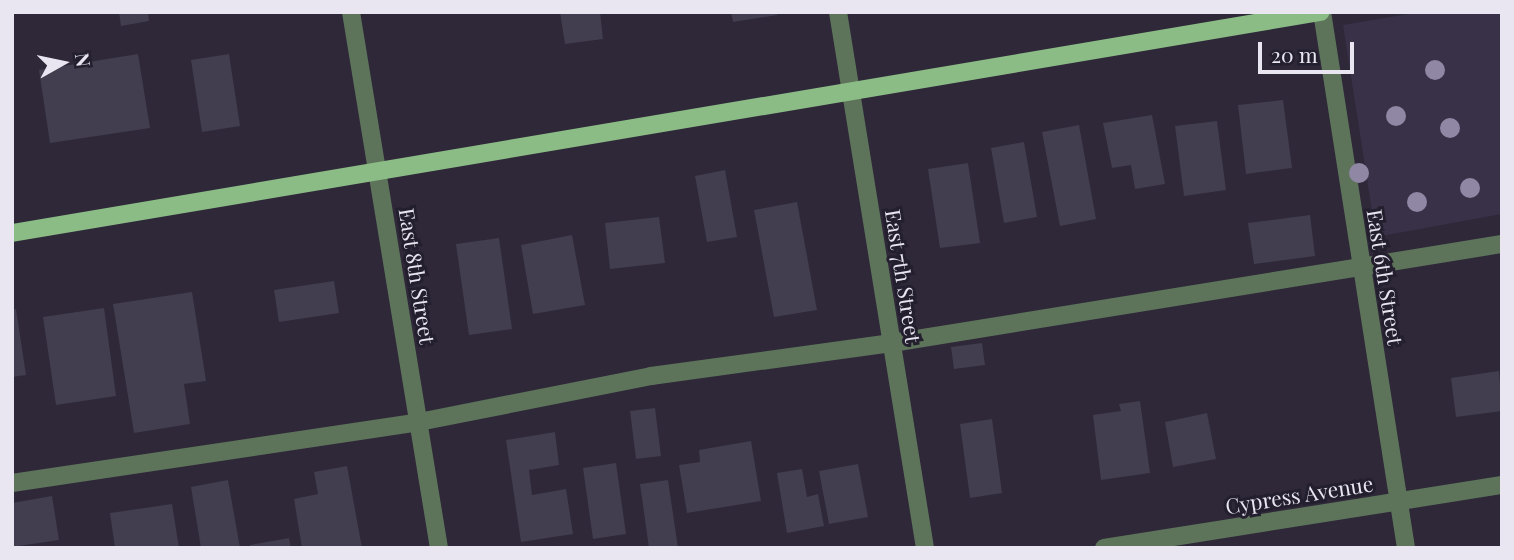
<!DOCTYPE html>
<style>
body{margin:0}
#map{position:relative;width:1514px;height:560px;overflow:hidden;background:#2e2839;font-family:"Playfair Display",serif}
div>[style]{position:absolute}
.built>*{inset:0;background:#383148}
.building>*{inset:0;background:#423d4f}
.minor>*{height:18px;margin:-9px;padding:0 9px;transform-origin:9px;border-radius:9px;background:#5d745a}
.major>*{height:18px;margin:-9px;padding:0 9px;transform-origin:9px;border-radius:9px;background:#8cbc86}
.trees>*{width:20px;height:20px;margin:-10px;border-radius:50%;background:#8f87a4}
span{translate:-50% -50%;white-space:nowrap;text-align:center;line-height:1.15;-webkit-text-stroke:6px #241f2f;paint-order:stroke}
.street-label{font-size:21px;color:#e9e6f1}
.frame{position:absolute;inset:0;border:14px solid #e9e6f1;pointer-events:none}
.north{position:absolute;left:28px;top:28px;width:70px;height:70px;-webkit-text-stroke:5px #241f2f;paint-order:stroke;rotate:81deg;font-size:19px;font-weight:700;line-height:28px;text-align:center;color:#e9e6f1}
.north::after{content:'';display:block;margin:auto;width:24px;height:32px;background:#e9e6f1;clip-path:polygon(50% 0,100% 100%,50% 72%,0 100%)}
.scale{position:absolute;left:1258px;top:42px;width:96px;height:32px;box-sizing:border-box;border:4px solid #e9e6f1;border-top:0;padding-left:9px;font-size:21px;line-height:24px;white-space:nowrap;color:#e9e6f1;-webkit-text-stroke:5px #241f2f;paint-order:stroke}
</style>
<div id="map">
<div class="built">
<div style="clip-path:polygon(1419px 12px,1502px 12px,1502px 214px,1376px 237px,1343px 25px)"></div>
</div>
<div class="building">
<div style="clip-path:polygon(119px 12px,148px 12px,149px 21px,121px 26px)"></div>
<div style="clip-path:polygon(560px 12px,600px 12px,603px 39px,565px 44px)"></div>
<div style="clip-path:polygon(731px 12px,777px 12px,777px 15px,733px 22px)"></div>
<div style="clip-path:polygon(138px 54px,150px 128px,50px 143px,39px 70px)"></div>
<div style="clip-path:polygon(229px 54px,240px 126px,202px 132px,191px 60px)"></div>
<div style="clip-path:polygon(1283px 100px,1292px 168px,1246px 174px,1238px 105px)"></div>
<div style="clip-path:polygon(1152px 115px,1165px 184px,1135px 189px,1131px 165px,1112px 168px,1103px 123px)"></div>
<div style="clip-path:polygon(1217px 121px,1226px 190px,1184px 196px,1175px 126px)"></div>
<div style="clip-path:polygon(1079px 125px,1096px 219px,1060px 226px,1042px 132px)"></div>
<div style="clip-path:polygon(1024px 142px,1037px 217px,1004px 223px,991px 148px)"></div>
<div style="clip-path:polygon(968px 163px,980px 243px,940px 248px,928px 169px)"></div>
<div style="clip-path:polygon(725px 170px,737px 237px,707px 242px,695px 176px)"></div>
<div style="clip-path:polygon(797px 202px,817px 310px,774px 317px,754px 210px)"></div>
<div style="clip-path:polygon(1310px 215px,1315px 256px,1254px 264px,1248px 223px)"></div>
<div style="clip-path:polygon(659px 217px,665px 263px,610px 269px,605px 223px)"></div>
<div style="clip-path:polygon(572px 235px,585px 305px,533px 314px,521px 245px)"></div>
<div style="clip-path:polygon(499px 238px,512px 329px,469px 335px,456px 244px)"></div>
<div style="clip-path:polygon(334px 281px,339px 313px,279px 322px,274px 290px)"></div>
<div style="clip-path:polygon(192px 292px,206px 381px,184px 384px,190px 424px,134px 433px,113px 304px)"></div>
<div style="clip-path:polygon(104px 308px,116px 396px,56px 405px,43px 317px)"></div>
<div style="clip-path:polygon(16px 309px,26px 375px,12px 377px,12px 310px)"></div>
<div style="clip-path:polygon(982px 343px,985px 365px,954px 369px,951px 347px)"></div>
<div style="clip-path:polygon(1499px 371px,1502px 411px,1456px 417px,1451px 378px)"></div>
<div style="clip-path:polygon(1140px 401px,1150px 473px,1101px 480px,1093px 415px,1121px 411px,1119px 404px)"></div>
<div style="clip-path:polygon(655px 408px,661px 456px,636px 459px,630px 411px)"></div>
<div style="clip-path:polygon(1207px 413px,1216px 459px,1173px 467px,1165px 422px)"></div>
<div style="clip-path:polygon(992px 419px,1002px 493px,970px 498px,960px 424px)"></div>
<div style="clip-path:polygon(555px 432px,559px 465px,529px 470px,532px 495px,566px 489px,573px 534px,521px 542px,506px 440px)"></div>
<div style="clip-path:polygon(751px 441px,761px 501px,687px 513px,679px 465px,700px 462px,699px 450px)"></div>
<div style="clip-path:polygon(616px 463px,626px 534px,593px 539px,583px 468px)"></div>
<div style="clip-path:polygon(858px 464px,868px 517px,829px 524px,819px 471px)"></div>
<div style="clip-path:polygon(347px 466px,362px 548px,302px 548px,294px 499px,318px 494px,314px 472px)"></div>
<div style="clip-path:polygon(802px 469px,807px 497px,818px 494px,824px 526px,787px 533px,777px 473px)"></div>
<div style="clip-path:polygon(228px 480px,240px 548px,201px 548px,191px 487px)"></div>
<div style="clip-path:polygon(668px 480px,678px 548px,649px 548px,640px 484px)"></div>
<div style="clip-path:polygon(52px 496px,59px 540px,12px 547px,12px 503px)"></div>
<div style="clip-path:polygon(172px 504px,179px 548px,115px 548px,110px 513px)"></div>
<div style="clip-path:polygon(289px 538px,291px 548px,250px 548px,250px 545px)"></div>
</div>
<div class="minor">
<div style="left:351px;top:12px;width:543px;rotate:80.68deg"></div>
<div style="left:838px;top:12px;width:543px;rotate:80.78deg"></div>
<div style="left:1322px;top:12px;width:543px;rotate:81.09deg"></div>
<div style="left:12px;top:483px;width:412px;rotate:-8.5deg"></div>
<div style="left:419px;top:422px;width:237px;rotate:-11.2deg"></div>
<div style="left:651px;top:376px;width:243px;rotate:-7.8deg"></div>
<div style="left:892px;top:343px;width:618px;rotate:-9.22deg"></div>
<div style="left:1104px;top:548px;width:403px;rotate:-9deg"></div>
</div>
<div class="major">
<div style="left:12px;top:233px;width:1327px;rotate:-9.59deg"></div>
</div>
<div class="trees">
<div style="left:1435px;top:70px"></div>
<div style="left:1396px;top:116px"></div>
<div style="left:1450px;top:128px"></div>
<div style="left:1359px;top:173px"></div>
<div style="left:1470px;top:188px"></div>
<div style="left:1417px;top:202px"></div>
</div>
<div class="street-label">
<span style="left:418px;top:276px;rotate:81deg">East 8th Street</span>
<span style="left:904px;top:276px;rotate:81deg">East 7th Street</span>
<span style="left:1386px;top:277px;rotate:81deg">East 6th Street</span>
<span style="left:1299px;top:494px;rotate:-9deg">Cypress Avenue</span>
</div>
<div class="frame"></div>
<div class="north">N</div>
<div class="scale">20 m</div>
</div>
